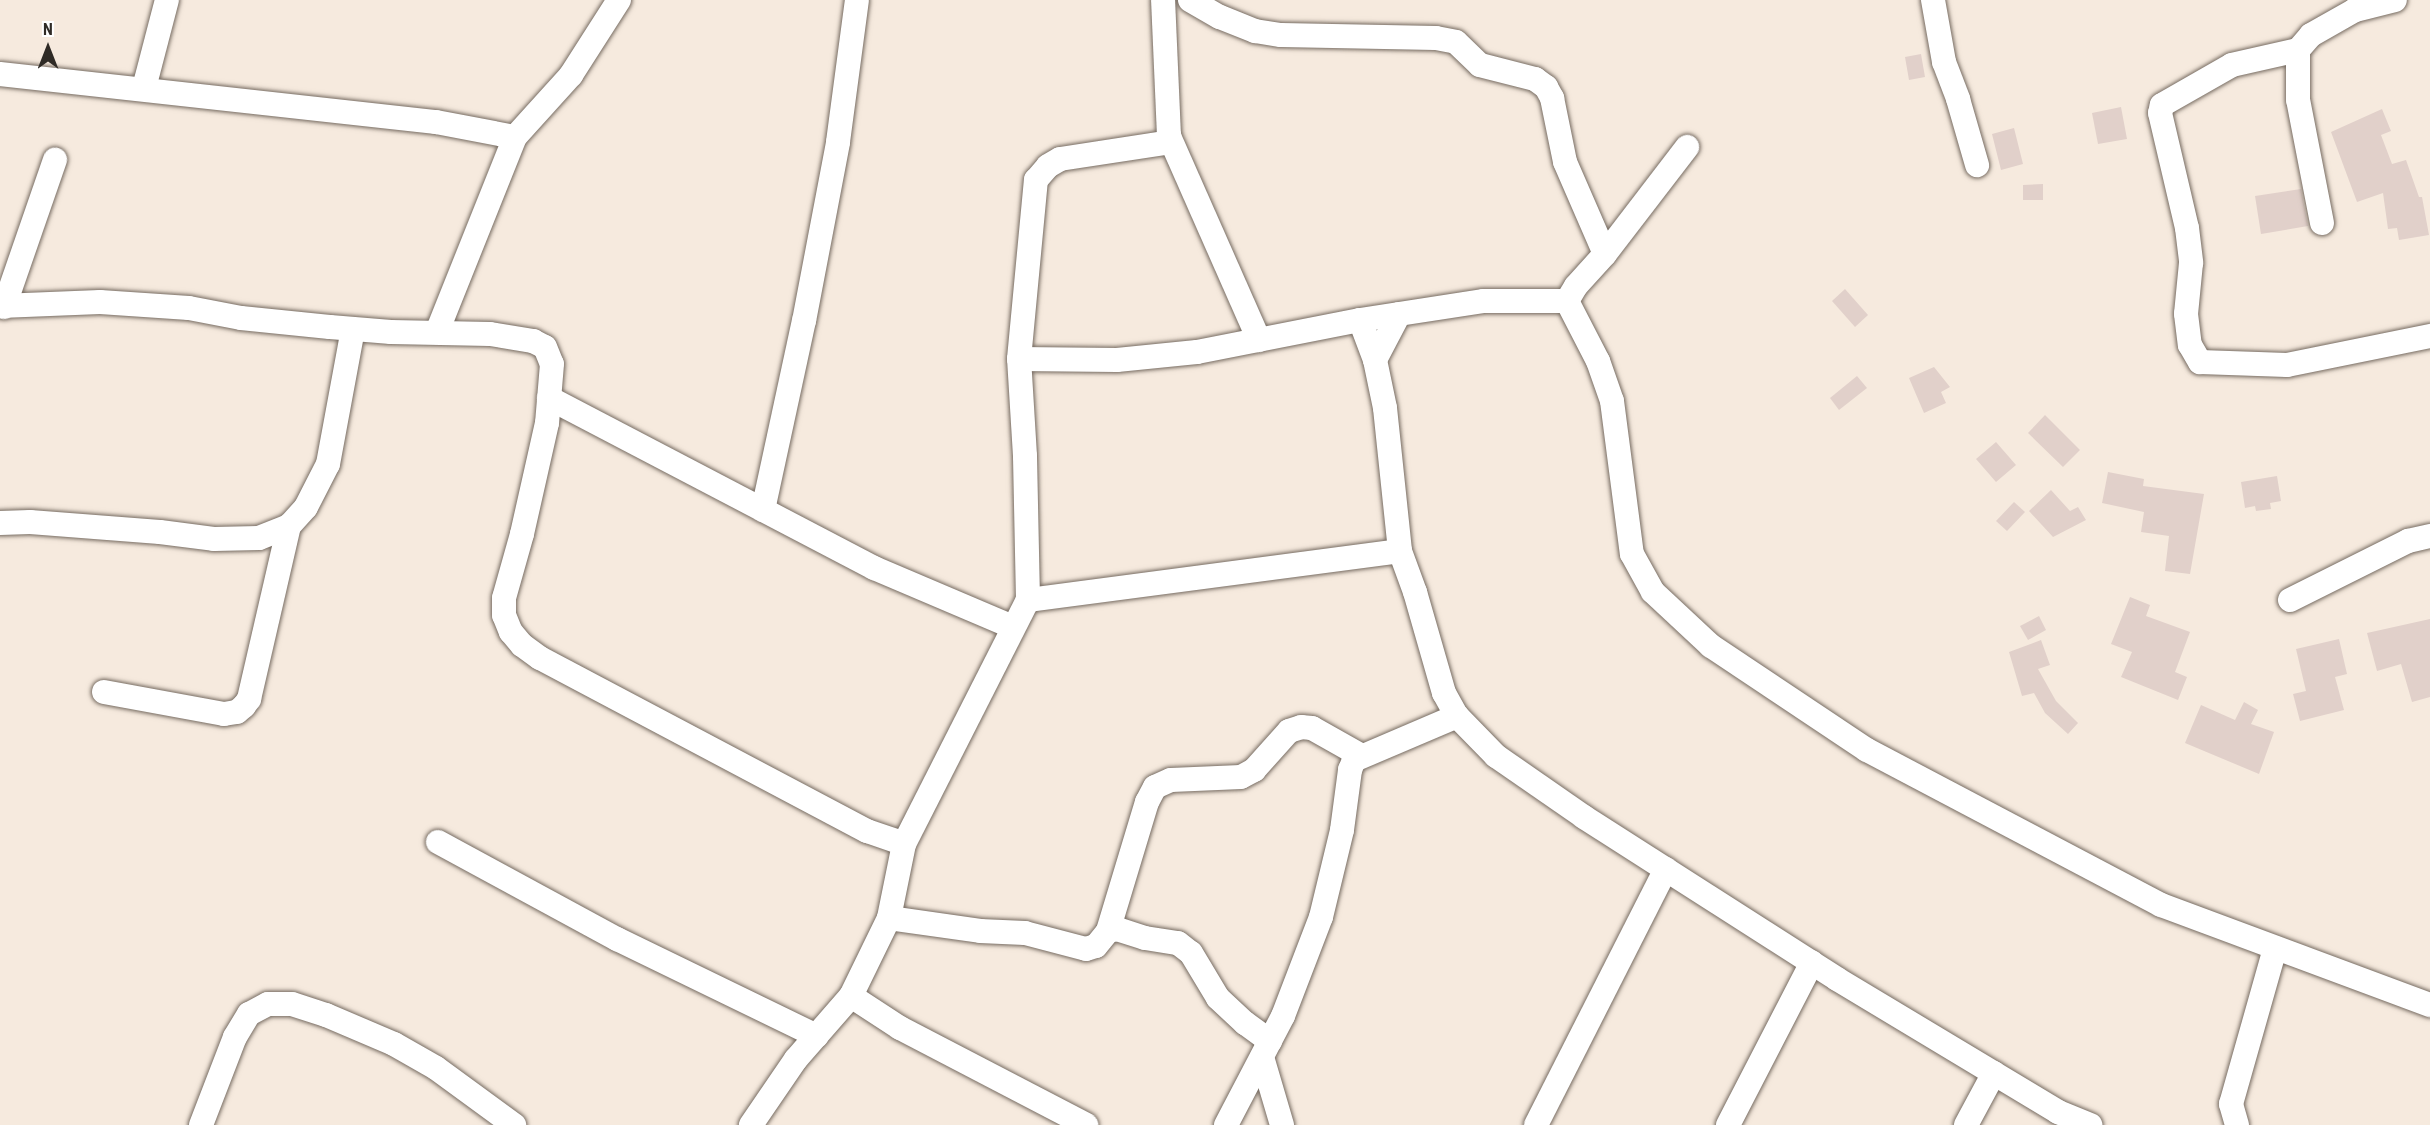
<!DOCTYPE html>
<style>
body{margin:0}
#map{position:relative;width:2430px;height:1125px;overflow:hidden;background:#f6eade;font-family:"Roboto Condensed",sans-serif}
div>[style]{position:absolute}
.building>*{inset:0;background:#e1d0ca}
.roads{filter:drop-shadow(0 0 2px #766b61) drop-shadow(0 0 2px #766b61)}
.minor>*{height:24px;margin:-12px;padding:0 12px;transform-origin:12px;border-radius:12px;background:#fff}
span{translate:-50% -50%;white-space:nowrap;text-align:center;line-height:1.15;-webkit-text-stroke:6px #fff;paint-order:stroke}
.north{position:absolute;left:18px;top:18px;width:60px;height:60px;-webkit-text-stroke:4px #fff;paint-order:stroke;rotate:0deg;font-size:16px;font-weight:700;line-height:24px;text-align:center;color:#2f2b26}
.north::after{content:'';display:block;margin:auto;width:21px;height:27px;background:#2f2b26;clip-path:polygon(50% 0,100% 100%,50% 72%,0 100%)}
</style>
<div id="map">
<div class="building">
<div style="clip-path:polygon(1921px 54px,1925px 77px,1909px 80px,1905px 57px)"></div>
<div style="clip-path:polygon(2121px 107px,2127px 139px,2098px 144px,2092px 113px)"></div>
<div style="clip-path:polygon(2382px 109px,2391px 131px,2381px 135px,2392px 164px,2406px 160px,2419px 197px,2422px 197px,2429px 235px,2399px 240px,2397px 228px,2388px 229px,2383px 193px,2357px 202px,2331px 132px)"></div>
<div style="clip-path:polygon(2014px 128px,2023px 164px,2001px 170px,1992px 134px)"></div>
<div style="clip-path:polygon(2043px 184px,2043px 200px,2023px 200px,2023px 185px)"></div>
<div style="clip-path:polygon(2301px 189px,2308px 226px,2261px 234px,2255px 196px)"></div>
<div style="clip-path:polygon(1845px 289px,1868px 315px,1855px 327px,1832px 301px)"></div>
<div style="clip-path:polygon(1934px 367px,1950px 387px,1941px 392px,1946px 403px,1924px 413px,1909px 378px)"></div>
<div style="clip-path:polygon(1857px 376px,1867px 388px,1839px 410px,1830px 398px)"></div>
<div style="clip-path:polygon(2045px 415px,2080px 450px,2063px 467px,2028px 433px)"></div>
<div style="clip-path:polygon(1996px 442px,2016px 465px,1996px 482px,1976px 459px)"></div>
<div style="clip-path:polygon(2108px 472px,2144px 479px,2143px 486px,2204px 494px,2190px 574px,2165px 571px,2169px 536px,2141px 532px,2144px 512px,2102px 503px)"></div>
<div style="clip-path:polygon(2277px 476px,2281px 501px,2270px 503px,2271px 509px,2256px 511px,2255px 506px,2245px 508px,2241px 482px)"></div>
<div style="clip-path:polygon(2051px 490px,2070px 511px,2078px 507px,2086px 520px,2053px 537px,2029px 511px)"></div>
<div style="clip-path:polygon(2014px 502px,2025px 512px,2007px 531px,1996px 521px)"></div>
<div style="clip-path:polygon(2130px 597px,2150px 605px,2146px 616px,2190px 632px,2175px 672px,2187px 677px,2178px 700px,2121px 677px,2132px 652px,2111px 644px)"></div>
<div style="clip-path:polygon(2039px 616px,2046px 630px,2028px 640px,2020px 626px)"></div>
<div style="clip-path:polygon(2430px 619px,2430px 697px,2412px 702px,2401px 664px,2377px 671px,2367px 633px)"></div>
<div style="clip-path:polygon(2339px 639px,2347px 674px,2335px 677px,2344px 710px,2300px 721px,2293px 694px,2306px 691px,2296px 649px)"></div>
<div style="clip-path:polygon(2041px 640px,2050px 665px,2038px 669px,2056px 701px,2078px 723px,2068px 734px,2045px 713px,2034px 693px,2022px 696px,2009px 652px)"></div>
<div style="clip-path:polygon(2244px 702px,2258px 710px,2251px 724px,2274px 732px,2259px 774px,2185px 743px,2201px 705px,2235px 720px)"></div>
</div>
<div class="roads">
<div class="minor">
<div style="left:1190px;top:0;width:34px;rotate:30deg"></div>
<div style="left:1220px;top:17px;width:38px;rotate:22deg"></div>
<div style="left:1255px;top:31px;width:26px;rotate:9deg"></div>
<div style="left:1281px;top:35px;width:155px;rotate:1.1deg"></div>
<div style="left:1436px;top:38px;width:20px;rotate:11deg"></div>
<div style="left:1456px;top:42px;width:33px;rotate:44deg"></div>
<div style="left:1480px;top:65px;width:57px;rotate:14.3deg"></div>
<div style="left:1535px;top:79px;width:14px;rotate:36deg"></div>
<div style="left:1546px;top:87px;width:13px;rotate:61deg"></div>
<div style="left:1552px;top:98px;width:65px;rotate:78.5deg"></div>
<div style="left:1565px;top:162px;width:100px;rotate:66.5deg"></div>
<div style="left:1933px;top:0;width:63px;rotate:79.9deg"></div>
<div style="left:1944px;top:62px;width:40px;rotate:69deg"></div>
<div style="left:1958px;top:99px;width:69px;rotate:73.9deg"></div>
<div style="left:2298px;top:50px;width:68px;rotate:167.2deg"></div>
<div style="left:2232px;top:65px;width:81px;rotate:150.3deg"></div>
<div style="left:2162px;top:105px;width:8px;rotate:104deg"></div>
<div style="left:2160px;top:113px;width:118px;rotate:76.8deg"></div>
<div style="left:2187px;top:228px;width:35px;rotate:83deg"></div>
<div style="left:2191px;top:263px;width:51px;rotate:95.6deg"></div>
<div style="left:2186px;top:314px;width:31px;rotate:83deg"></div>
<div style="left:2190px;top:345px;width:20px;rotate:60deg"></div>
<div style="left:2200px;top:362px;width:87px;rotate:2deg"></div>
<div style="left:2287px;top:365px;width:146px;rotate:-11.5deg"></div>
<div style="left:0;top:74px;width:439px;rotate:6.3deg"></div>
<div style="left:436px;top:122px;width:80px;rotate:10.8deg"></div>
<div style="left:144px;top:88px;width:91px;rotate:-75.4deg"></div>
<div style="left:1169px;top:136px;width:223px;rotate:66.2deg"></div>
<div style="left:2322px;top:223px;width:125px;rotate:-101deg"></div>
<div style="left:2298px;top:100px;width:50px;rotate:-90deg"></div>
<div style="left:2298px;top:50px;width:20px;rotate:-49deg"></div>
<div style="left:2311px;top:35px;width:51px;rotate:-29.6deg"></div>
<div style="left:2355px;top:10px;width:41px;rotate:-14deg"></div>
<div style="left:1567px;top:301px;width:68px;rotate:62.7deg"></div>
<div style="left:1598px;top:361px;width:42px;rotate:70.7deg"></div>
<div style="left:1612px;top:401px;width:154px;rotate:82.6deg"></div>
<div style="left:1632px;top:554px;width:43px;rotate:61.1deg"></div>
<div style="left:1653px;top:592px;width:79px;rotate:43deg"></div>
<div style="left:1711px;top:646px;width:187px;rotate:33.7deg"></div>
<div style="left:1867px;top:750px;width:332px;rotate:27.8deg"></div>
<div style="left:2161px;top:905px;width:287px;rotate:20.4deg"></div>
<div style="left:0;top:306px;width:100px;rotate:-2.3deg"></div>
<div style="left:100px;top:302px;width:89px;rotate:3.9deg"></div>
<div style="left:189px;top:308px;width:53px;rotate:10.9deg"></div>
<div style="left:241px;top:318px;width:89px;rotate:5.8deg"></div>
<div style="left:330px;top:327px;width:61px;rotate:4.7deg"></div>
<div style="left:391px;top:332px;width:99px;rotate:1.2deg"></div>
<div style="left:490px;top:334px;width:44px;rotate:9.2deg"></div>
<div style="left:533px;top:341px;width:13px;rotate:27deg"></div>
<div style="left:545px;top:347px;width:18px;rotate:68deg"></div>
<div style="left:552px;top:364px;width:59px;rotate:94.8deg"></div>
<div style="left:547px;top:423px;width:114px;rotate:102.7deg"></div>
<div style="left:522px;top:534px;width:66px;rotate:105.7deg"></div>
<div style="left:504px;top:598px;width:17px;rotate:90deg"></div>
<div style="left:504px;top:615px;width:18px;rotate:68deg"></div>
<div style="left:511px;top:632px;width:17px;rotate:50deg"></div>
<div style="left:522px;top:645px;width:22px;rotate:36deg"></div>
<div style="left:540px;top:658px;width:370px;rotate:27.9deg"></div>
<div style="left:867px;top:831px;width:39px;rotate:19deg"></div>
<div style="left:904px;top:844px;width:76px;rotate:101.5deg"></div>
<div style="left:889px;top:918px;width:87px;rotate:116deg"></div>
<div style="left:851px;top:996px;width:84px;rotate:131.1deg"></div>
<div style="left:796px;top:1059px;width:80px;rotate:124.3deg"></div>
<div style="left:4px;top:307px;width:156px;rotate:-70.9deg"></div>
<div style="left:1360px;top:320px;width:43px;rotate:69.4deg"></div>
<div style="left:1375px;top:360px;width:49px;rotate:78.2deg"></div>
<div style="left:1385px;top:408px;width:144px;rotate:84deg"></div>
<div style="left:1400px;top:551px;width:44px;rotate:69.9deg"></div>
<div style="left:1415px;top:592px;width:105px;rotate:74deg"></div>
<div style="left:1444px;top:693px;width:26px;rotate:61deg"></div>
<div style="left:1457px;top:716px;width:56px;rotate:45.7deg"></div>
<div style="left:1496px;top:756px;width:107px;rotate:34.7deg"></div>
<div style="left:1584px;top:817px;width:300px;rotate:32.6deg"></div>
<div style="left:1837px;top:979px;width:258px;rotate:31deg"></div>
<div style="left:2058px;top:1112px;width:35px;rotate:22deg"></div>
<div style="left:437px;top:332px;width:210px;rotate:-68.2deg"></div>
<div style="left:515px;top:137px;width:84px;rotate:-47.9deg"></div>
<div style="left:571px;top:75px;width:89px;rotate:-57.4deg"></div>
<div style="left:1019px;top:359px;width:98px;rotate:0.6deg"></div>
<div style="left:1117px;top:360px;width:80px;rotate:-5.7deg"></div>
<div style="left:1197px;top:352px;width:166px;rotate:-11.1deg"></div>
<div style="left:1360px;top:320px;width:124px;rotate:-8.8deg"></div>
<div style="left:1483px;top:301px;width:84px"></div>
<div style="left:1567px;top:301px;width:17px;rotate:-59deg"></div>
<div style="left:1576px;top:286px;width:43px;rotate:-47.8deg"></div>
<div style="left:1605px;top:254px;width:135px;rotate:-52.5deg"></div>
<div style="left:1375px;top:360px;width:52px;rotate:-62.4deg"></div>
<div style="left:549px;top:398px;width:367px;rotate:27.6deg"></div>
<div style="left:874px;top:568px;width:151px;rotate:23deg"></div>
<div style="left:763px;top:510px;width:193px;rotate:-77.8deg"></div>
<div style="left:804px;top:321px;width:182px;rotate:-79.2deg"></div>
<div style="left:838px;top:142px;width:143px;rotate:-82.4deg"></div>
<div style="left:0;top:523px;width:30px;rotate:-2deg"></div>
<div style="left:30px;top:522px;width:130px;rotate:4.4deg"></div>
<div style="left:160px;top:532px;width:54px;rotate:7.4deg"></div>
<div style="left:214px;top:539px;width:45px;rotate:-1.3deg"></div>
<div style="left:259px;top:538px;width:32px;rotate:-22deg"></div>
<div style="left:289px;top:526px;width:25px;rotate:-48deg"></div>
<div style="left:306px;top:507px;width:48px;rotate:-62.9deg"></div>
<div style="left:328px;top:464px;width:137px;rotate:-79.5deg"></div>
<div style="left:1028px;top:600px;width:375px;rotate:-7.5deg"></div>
<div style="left:2290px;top:600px;width:132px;rotate:-26.6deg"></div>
<div style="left:2408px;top:541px;width:23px;rotate:-13deg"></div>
<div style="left:104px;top:692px;width:122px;rotate:10.4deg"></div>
<div style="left:224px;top:714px;width:13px;rotate:-9deg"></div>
<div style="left:237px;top:712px;width:9px;rotate:-41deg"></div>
<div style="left:244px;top:706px;width:9px;rotate:-54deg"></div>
<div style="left:249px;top:699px;width:178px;rotate:-77deg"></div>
<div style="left:438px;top:842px;width:204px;rotate:28.5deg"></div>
<div style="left:617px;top:939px;width:222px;rotate:25.9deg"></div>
<div style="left:904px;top:844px;width:274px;rotate:-63.1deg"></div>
<div style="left:1028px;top:600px;width:144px;rotate:-91.2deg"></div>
<div style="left:1025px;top:456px;width:97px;rotate:-93.5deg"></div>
<div style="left:1019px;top:359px;width:180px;rotate:-84.6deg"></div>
<div style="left:1036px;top:180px;width:18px;rotate:-49deg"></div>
<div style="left:1048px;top:166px;width:14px;rotate:-30deg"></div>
<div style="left:1060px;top:159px;width:105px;rotate:-8.7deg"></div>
<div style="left:1164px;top:143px;width:9px;rotate:-54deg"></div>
<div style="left:1169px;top:136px;width:136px;rotate:-92.5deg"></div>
<div style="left:889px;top:918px;width:92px;rotate:8.1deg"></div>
<div style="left:980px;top:931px;width:45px;rotate:2.5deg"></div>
<div style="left:1025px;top:933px;width:63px;rotate:14.7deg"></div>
<div style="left:1086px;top:949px;width:10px;rotate:-17deg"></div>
<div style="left:1096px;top:946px;width:19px;rotate:-51deg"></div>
<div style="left:1108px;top:931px;width:9px;rotate:-13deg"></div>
<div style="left:1117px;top:929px;width:29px;rotate:18deg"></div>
<div style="left:1145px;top:938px;width:33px;rotate:9deg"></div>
<div style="left:1178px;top:943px;width:16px;rotate:38deg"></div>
<div style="left:1191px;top:953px;width:52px;rotate:59deg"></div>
<div style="left:1218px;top:998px;width:37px;rotate:43deg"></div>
<div style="left:1245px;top:1023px;width:31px;rotate:36deg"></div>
<div style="left:1108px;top:931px;width:135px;rotate:-73.2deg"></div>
<div style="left:1147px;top:802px;width:17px;rotate:-62deg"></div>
<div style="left:1155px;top:787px;width:17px;rotate:-24deg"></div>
<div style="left:1171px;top:780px;width:70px;rotate:-2.5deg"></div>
<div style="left:1241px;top:777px;width:15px;rotate:-28deg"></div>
<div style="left:1254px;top:770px;width:52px;rotate:-48.1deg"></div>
<div style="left:1289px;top:731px;width:13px;rotate:-18deg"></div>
<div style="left:1301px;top:727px;width:11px;rotate:5deg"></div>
<div style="left:1312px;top:728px;width:55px;rotate:29.4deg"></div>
<div style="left:851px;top:996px;width:59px;rotate:33.1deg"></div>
<div style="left:900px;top:1028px;width:210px;rotate:27.5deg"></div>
<div style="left:1262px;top:1057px;width:71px;rotate:73.6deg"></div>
<div style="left:201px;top:1125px;width:94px;rotate:-68.9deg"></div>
<div style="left:235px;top:1037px;width:27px;rotate:-59deg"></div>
<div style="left:249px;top:1014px;width:21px;rotate:-28deg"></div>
<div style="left:268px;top:1004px;width:24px"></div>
<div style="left:292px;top:1004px;width:36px;rotate:18deg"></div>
<div style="left:326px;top:1015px;width:74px;rotate:23.1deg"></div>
<div style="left:394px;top:1044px;width:48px;rotate:29.7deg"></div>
<div style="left:436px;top:1068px;width:97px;rotate:36.2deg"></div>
<div style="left:1226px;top:1125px;width:123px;rotate:-62.4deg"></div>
<div style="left:1283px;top:1016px;width:106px;rotate:-69deg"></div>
<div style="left:1321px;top:917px;width:89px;rotate:-76.4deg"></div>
<div style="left:1342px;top:830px;width:61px;rotate:-82.4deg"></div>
<div style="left:1350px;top:770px;width:11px;rotate:-68deg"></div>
<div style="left:1354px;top:760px;width:112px;rotate:-23.1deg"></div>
<div style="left:1536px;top:1125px;width:287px;rotate:-63.1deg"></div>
<div style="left:1728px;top:1125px;width:183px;rotate:-62.7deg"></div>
<div style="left:1966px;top:1125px;width:59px;rotate:-61.7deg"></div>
<div style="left:2237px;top:1125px;width:22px;rotate:-106deg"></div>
<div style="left:2231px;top:1104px;width:162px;rotate:-74.2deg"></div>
</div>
</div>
<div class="north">N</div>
</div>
